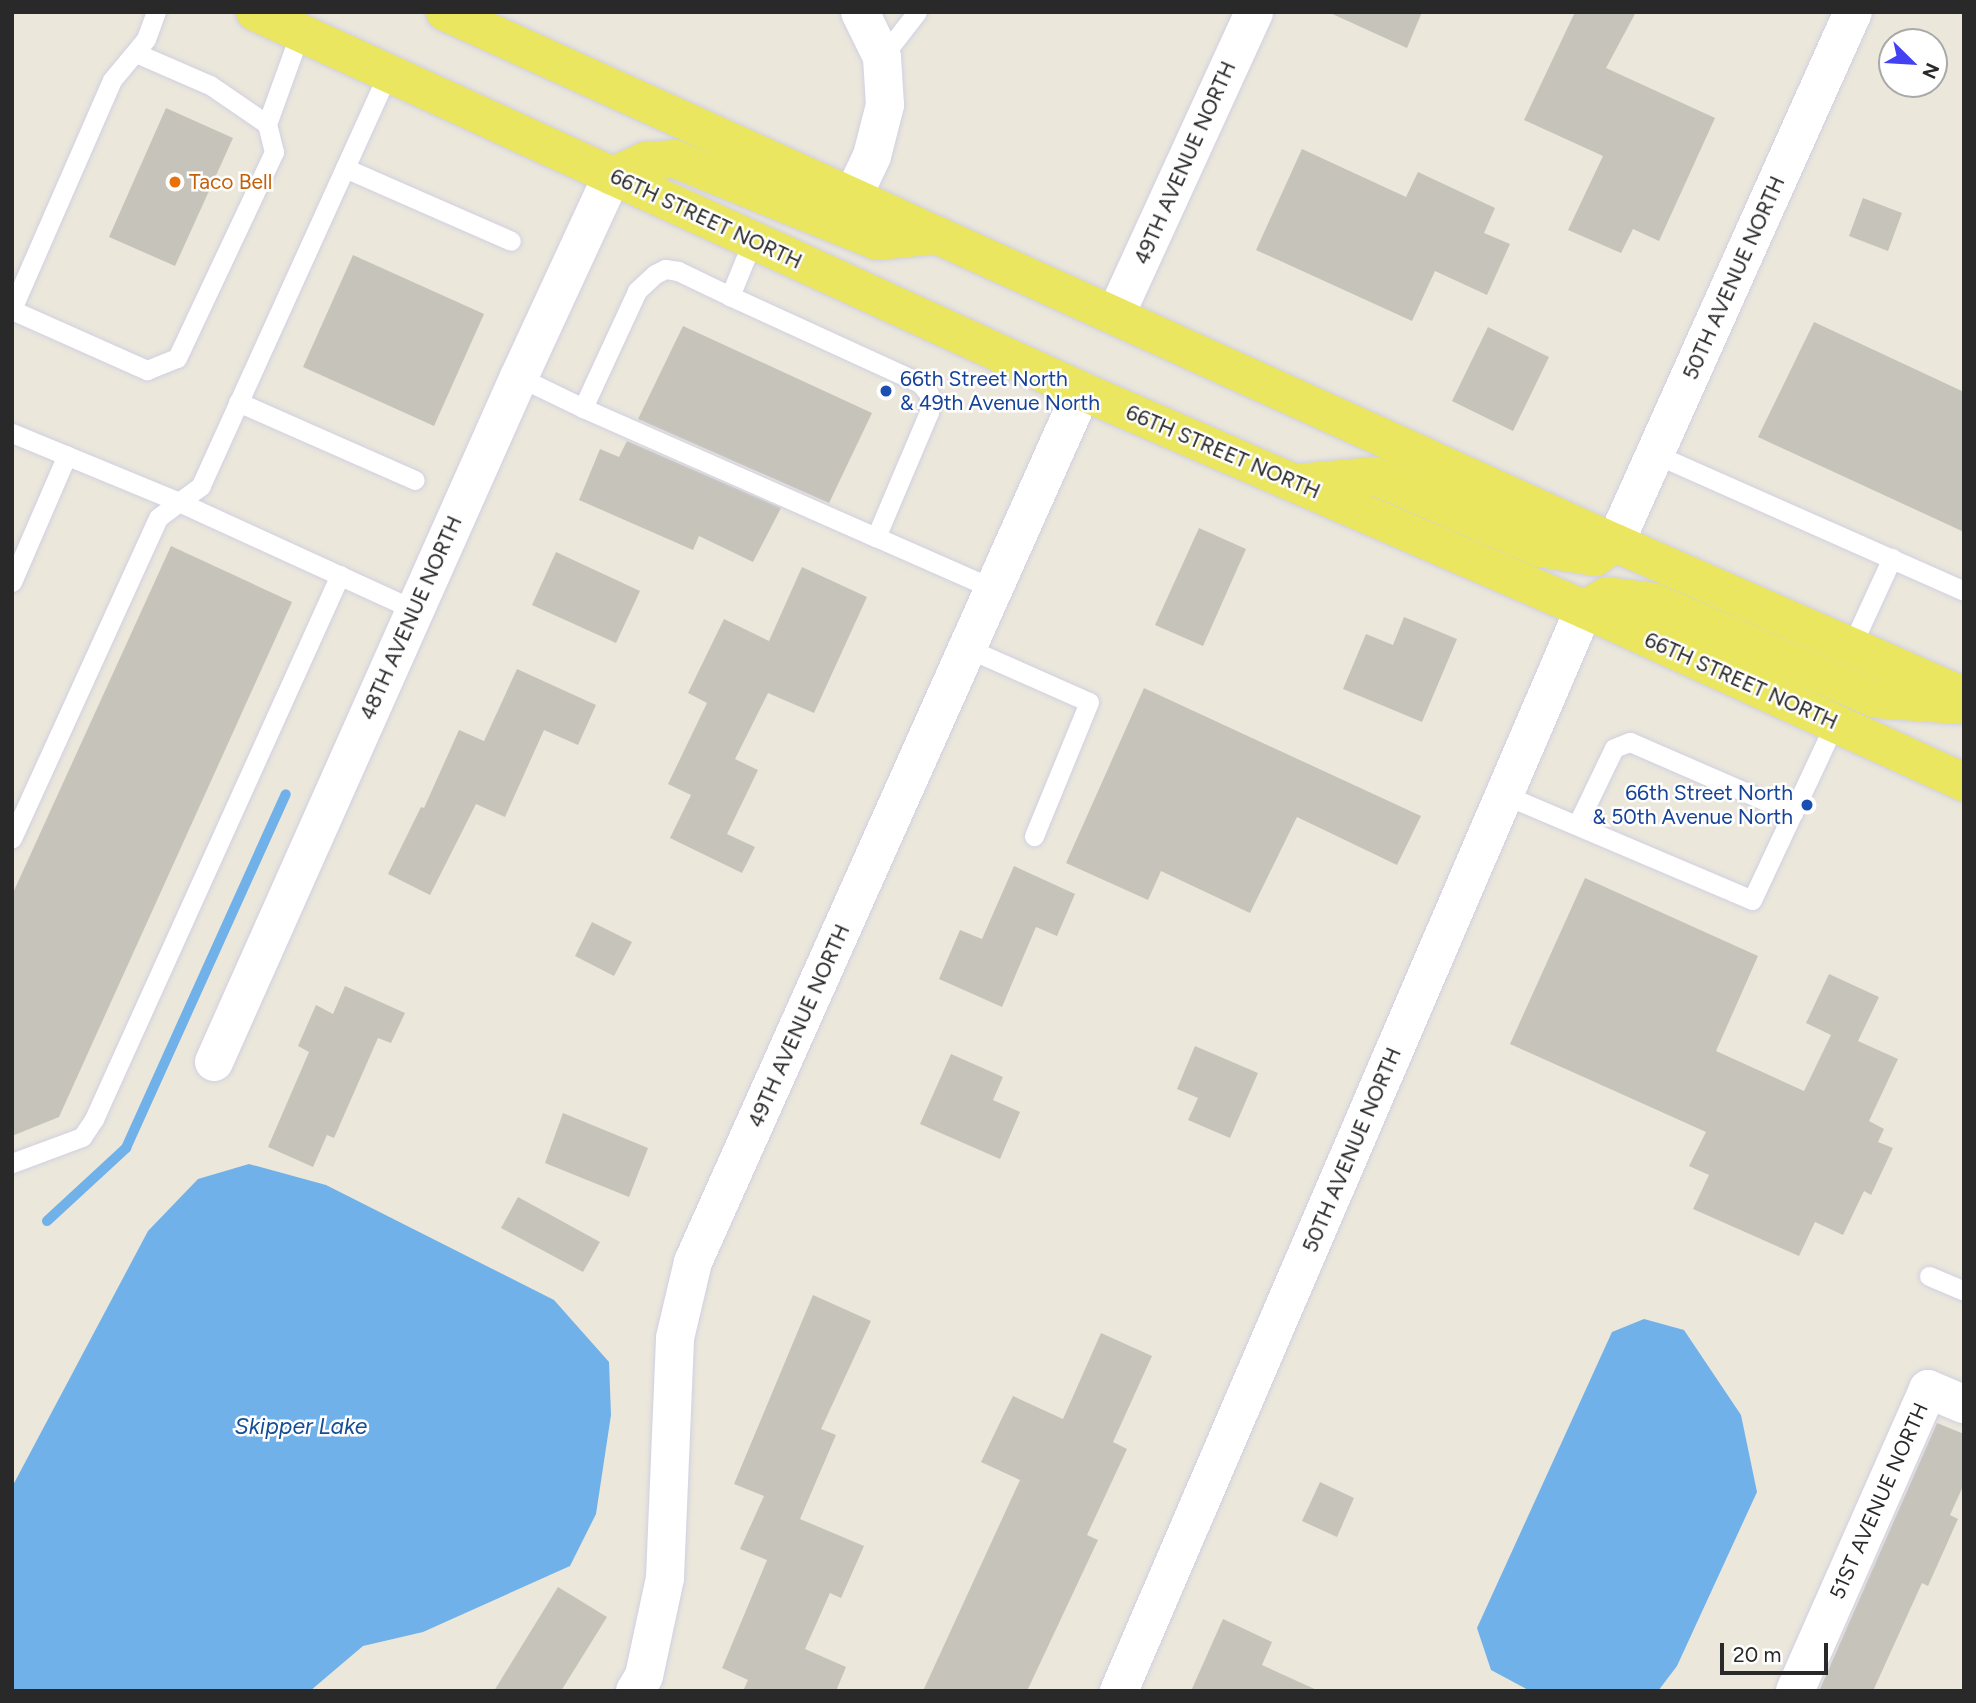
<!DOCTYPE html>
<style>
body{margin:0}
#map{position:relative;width:1976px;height:1703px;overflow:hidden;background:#ebe7db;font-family:Figtree,sans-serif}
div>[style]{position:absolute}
.water>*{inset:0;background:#71b1e9}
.stream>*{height:10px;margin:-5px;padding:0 5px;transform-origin:5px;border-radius:5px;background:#71b1e9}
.building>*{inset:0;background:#c6c3bb}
.roads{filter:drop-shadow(0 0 2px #d0d0e1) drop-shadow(0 0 2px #d0d0e1)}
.service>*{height:19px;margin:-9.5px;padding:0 9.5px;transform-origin:9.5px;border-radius:9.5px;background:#fff}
.minor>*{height:38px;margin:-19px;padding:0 19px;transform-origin:19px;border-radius:19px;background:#fff}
.tertiary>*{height:38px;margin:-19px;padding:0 19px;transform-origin:19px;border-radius:19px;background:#fff}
.primary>*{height:38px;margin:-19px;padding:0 19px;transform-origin:19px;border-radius:19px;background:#eae660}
.dots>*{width:19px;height:19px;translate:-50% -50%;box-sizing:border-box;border:4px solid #fff;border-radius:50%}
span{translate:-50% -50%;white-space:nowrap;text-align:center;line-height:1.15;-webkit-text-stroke:5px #fff;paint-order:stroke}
.street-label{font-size:21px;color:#292929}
.food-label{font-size:21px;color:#c56008}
.left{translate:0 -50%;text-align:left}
.transit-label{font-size:21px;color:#164399}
.right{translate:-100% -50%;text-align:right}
.water-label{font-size:23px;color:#134d93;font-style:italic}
.frame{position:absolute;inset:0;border:14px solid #292929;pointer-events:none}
.north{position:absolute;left:1878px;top:28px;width:70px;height:70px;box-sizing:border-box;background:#fff;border:2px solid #a9a9a9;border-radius:50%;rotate:114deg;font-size:19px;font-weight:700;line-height:28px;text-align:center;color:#292929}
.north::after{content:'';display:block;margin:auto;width:24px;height:32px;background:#4341f2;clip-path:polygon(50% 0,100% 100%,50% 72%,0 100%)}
.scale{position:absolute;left:1720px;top:1643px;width:108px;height:32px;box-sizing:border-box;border:4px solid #292929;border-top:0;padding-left:9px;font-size:21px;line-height:24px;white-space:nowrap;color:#292929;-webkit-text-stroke:5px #fff;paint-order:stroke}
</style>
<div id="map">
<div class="water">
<div style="clip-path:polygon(249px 1164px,326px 1185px,554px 1300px,609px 1362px,611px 1415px,596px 1514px,570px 1566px,423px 1632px,363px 1646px,310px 1691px,12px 1691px,12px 1487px,148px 1231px,198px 1179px)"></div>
<div style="clip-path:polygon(1644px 1319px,1684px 1330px,1741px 1415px,1757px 1492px,1677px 1666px,1658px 1691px,1530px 1691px,1491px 1670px,1477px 1628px,1612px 1332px)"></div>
</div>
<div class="stream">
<div style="left:47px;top:1221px;width:108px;rotate:-42.7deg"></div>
<div style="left:126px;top:1148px;width:388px;rotate:-65.7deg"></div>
</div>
<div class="building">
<div style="clip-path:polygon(1328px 12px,1422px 12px,1407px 48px)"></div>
<div style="clip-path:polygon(1575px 12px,1636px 12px,1606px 68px,1715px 118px,1659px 241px,1633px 229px,1621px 253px,1568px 230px,1603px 156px,1524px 120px)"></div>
<div style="clip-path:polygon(166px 108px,233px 138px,175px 266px,109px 237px)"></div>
<div style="clip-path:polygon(1302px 149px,1406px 197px,1418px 172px,1495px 208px,1484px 233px,1510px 244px,1487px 295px,1435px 271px,1412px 321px,1256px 250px)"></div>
<div style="clip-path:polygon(1863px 198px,1902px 213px,1888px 251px,1849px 236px)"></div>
<div style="clip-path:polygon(353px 255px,484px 314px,434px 426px,303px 367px)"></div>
<div style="clip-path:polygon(1814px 322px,1964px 392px,1964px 532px,1758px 437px)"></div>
<div style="clip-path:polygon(683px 326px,872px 413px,829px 503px,638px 419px)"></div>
<div style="clip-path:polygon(1488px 327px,1549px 357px,1513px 431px,1452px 401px)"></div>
<div style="clip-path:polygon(627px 441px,781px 508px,753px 562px,699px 536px,693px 550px,579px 500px,600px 449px,619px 457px)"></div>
<div style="clip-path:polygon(1199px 528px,1246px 549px,1203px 646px,1155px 625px)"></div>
<div style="clip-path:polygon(171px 546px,292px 602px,59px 1117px,12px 1136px,12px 895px)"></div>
<div style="clip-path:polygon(556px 552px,640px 591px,616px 643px,532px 605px)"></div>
<div style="clip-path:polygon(802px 567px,867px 597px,814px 713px,768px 693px,735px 759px,758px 770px,727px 834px,755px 847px,742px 873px,670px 838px,691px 795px,668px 784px,707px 703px,688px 693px,724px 619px,769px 641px)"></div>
<div style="clip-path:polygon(1404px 617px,1457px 639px,1422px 722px,1343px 689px,1366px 634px,1393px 645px)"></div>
<div style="clip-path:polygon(517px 669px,596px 705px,578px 745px,544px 730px,505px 817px,476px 804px,430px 895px,388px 874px,421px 807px,424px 808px,459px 730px,484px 741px)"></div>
<div style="clip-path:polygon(1144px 688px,1421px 816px,1397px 865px,1297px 817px,1250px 913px,1161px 871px,1148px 900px,1066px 863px)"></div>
<div style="clip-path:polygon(1014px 866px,1075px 894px,1057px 936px,1036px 927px,1002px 1007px,939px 979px,960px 930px,982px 939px)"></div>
<div style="clip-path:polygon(1585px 878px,1758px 956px,1716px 1051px,1804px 1091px,1831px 1035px,1806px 1023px,1829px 974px,1879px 997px,1858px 1041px,1898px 1059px,1869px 1121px,1884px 1129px,1878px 1142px,1893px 1148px,1871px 1195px,1864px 1191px,1843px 1235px,1815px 1222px,1799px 1256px,1693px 1209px,1709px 1175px,1689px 1166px,1706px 1132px,1510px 1044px)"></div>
<div style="clip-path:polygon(592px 922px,632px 942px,614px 976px,575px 956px)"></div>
<div style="clip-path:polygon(345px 986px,405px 1013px,391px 1043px,378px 1038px,334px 1138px,327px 1135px,313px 1167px,268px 1147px,309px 1052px,298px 1046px,316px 1005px,333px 1014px)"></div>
<div style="clip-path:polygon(1195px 1046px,1258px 1073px,1230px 1138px,1188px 1120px,1198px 1098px,1177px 1089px)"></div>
<div style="clip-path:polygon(951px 1054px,1003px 1077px,993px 1100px,1020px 1112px,1000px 1159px,920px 1124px)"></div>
<div style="clip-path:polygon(563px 1113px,648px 1148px,629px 1197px,545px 1163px)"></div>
<div style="clip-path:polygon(518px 1197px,600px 1242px,583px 1272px,501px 1228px)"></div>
<div style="clip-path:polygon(813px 1295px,871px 1321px,821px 1429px,836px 1435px,800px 1519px,864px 1546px,841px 1598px,830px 1593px,805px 1649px,846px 1667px,836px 1691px,743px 1691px,748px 1680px,722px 1668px,767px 1560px,740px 1549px,764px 1496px,734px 1484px)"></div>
<div style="clip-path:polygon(1101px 1333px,1152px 1356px,1113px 1442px,1127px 1449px,1087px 1535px,1098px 1540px,1027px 1691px,923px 1691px,1020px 1480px,981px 1462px,1003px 1416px,1013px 1396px,1063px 1419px)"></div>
<div style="clip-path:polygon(1937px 1423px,1964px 1434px,1964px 1484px,1950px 1515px,1958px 1519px,1928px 1586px,1922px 1583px,1873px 1691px,1819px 1691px)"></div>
<div style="clip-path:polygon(1320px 1482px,1354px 1498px,1337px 1537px,1302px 1521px)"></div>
<div style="clip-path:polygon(558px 1587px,607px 1617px,561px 1691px,494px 1691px)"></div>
<div style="clip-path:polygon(1223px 1619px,1272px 1642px,1262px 1665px,1319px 1691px,1191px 1691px)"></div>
</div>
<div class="roads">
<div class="service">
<div style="left:136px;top:53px;width:81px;rotate:23.4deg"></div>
<div style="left:210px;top:85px;width:69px;rotate:34.4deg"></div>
<div style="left:882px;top:57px;width:57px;rotate:-52.1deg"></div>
<div style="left:388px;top:73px;width:453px;rotate:114.4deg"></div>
<div style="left:201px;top:486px;width:27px;rotate:144deg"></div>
<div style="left:179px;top:502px;width:260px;rotate:24.6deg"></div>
<div style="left:345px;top:168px;width:181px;rotate:23.7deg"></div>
<div style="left:753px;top:240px;width:61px;rotate:112.3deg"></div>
<div style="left:730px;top:296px;width:209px;rotate:24.6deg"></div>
<div style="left:920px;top:383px;width:14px;rotate:51deg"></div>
<div style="left:929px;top:394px;width:18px;rotate:90deg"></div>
<div style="left:929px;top:412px;width:136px;rotate:113deg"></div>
<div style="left:876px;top:537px;width:129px;rotate:23.8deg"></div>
<div style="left:730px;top:296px;width:58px;rotate:-154.3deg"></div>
<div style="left:678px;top:271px;width:13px;rotate:-171deg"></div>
<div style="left:665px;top:269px;width:11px;rotate:153deg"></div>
<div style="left:655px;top:274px;width:25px;rotate:137deg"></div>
<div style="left:637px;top:291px;width:129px;rotate:114.8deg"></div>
<div style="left:583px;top:408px;width:320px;rotate:23.8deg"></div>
<div style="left:12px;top:309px;width:250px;rotate:-66.4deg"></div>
<div style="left:112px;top:80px;width:53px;rotate:-50.3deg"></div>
<div style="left:146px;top:39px;width:29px;rotate:-70deg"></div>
<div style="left:12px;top:310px;width:148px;rotate:24deg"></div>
<div style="left:147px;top:370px;width:32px;rotate:-22deg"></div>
<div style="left:177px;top:358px;width:228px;rotate:-64.8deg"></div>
<div style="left:274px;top:152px;width:29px;rotate:-104deg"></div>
<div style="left:267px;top:124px;width:97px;rotate:-70.1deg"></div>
<div style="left:519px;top:377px;width:71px;rotate:25.8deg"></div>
<div style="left:238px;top:402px;width:193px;rotate:23.8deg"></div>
<div style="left:12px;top:433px;width:181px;rotate:22.4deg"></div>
<div style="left:179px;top:502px;width:26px;rotate:143deg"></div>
<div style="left:158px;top:518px;width:352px;rotate:114.5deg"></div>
<div style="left:1655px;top:454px;width:338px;rotate:23.9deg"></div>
<div style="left:12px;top:582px;width:138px;rotate:-66.6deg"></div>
<div style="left:1851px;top:647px;width:98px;rotate:-65.3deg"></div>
<div style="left:967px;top:648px;width:133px;rotate:23.9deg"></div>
<div style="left:1089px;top:702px;width:145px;rotate:112.3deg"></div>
<div style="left:1505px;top:795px;width:268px;rotate:23deg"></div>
<div style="left:1752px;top:900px;width:195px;rotate:-64.9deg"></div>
<div style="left:1577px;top:825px;width:85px;rotate:-64.3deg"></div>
<div style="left:1614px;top:748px;width:17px;rotate:-21deg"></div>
<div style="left:1630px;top:742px;width:178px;rotate:23.5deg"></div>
<div style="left:12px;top:1163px;width:75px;rotate:-20.4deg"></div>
<div style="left:82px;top:1137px;width:22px;rotate:-56deg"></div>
<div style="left:94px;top:1119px;width:597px;rotate:-65.67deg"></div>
<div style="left:1929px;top:1276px;width:38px;rotate:23deg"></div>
</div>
<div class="minor">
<div style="left:1116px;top:314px;width:332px;rotate:-65.4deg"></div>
<div style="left:1615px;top:543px;width:582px;rotate:-65.86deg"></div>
<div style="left:214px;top:1062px;width:750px;rotate:-66deg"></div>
<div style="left:519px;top:377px;width:221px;rotate:-65.2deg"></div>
<div style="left:635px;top:1691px;width:17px;rotate:-59deg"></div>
<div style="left:644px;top:1676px;width:100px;rotate:-77.9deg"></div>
<div style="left:665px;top:1578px;width:240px;rotate:-87.6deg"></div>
<div style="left:675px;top:1338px;width:78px;rotate:-76.7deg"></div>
<div style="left:693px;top:1262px;width:954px;rotate:-65.93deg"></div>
<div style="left:1119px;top:1691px;width:1178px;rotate:-66.74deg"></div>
<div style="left:1795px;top:1691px;width:330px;rotate:-66.2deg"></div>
<div style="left:1928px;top:1389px;width:39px;rotate:23deg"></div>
</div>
<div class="tertiary">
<div style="left:853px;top:196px;width:44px;rotate:-64.6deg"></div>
<div style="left:872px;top:156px;width:53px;rotate:-75.7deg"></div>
<div style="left:885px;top:105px;width:48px;rotate:-93.6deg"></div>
<div style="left:882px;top:57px;width:50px;rotate:-116.1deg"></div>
</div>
<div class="primary">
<div style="left:255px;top:12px;width:910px;rotate:24.62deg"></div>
<div style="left:1082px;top:391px;width:547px;rotate:23.47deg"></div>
<div style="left:1584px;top:609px;width:418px;rotate:24.5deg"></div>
<div style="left:445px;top:12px;width:1285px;rotate:24.41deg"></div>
<div style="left:1615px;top:543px;width:381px;rotate:23.7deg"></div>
<div style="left:612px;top:176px;width:36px;rotate:-24deg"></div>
<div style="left:645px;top:161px;width:30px;rotate:-4deg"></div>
<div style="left:675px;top:159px;width:218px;rotate:22.1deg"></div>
<div style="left:877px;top:241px;width:60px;rotate:-5.7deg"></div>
<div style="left:1298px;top:483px;width:77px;rotate:-5.2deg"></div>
<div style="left:1375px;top:476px;width:180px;rotate:23.6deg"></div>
<div style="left:1540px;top:548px;width:56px;rotate:9.3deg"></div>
<div style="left:1595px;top:557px;width:24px;rotate:-35deg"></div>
<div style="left:1584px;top:609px;width:26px;rotate:-29deg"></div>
<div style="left:1607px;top:596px;width:46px;rotate:7.4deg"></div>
<div style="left:1653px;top:602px;width:243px;rotate:23.5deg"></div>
<div style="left:1876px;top:699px;width:83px;rotate:4.1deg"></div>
</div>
</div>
<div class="dots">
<div style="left:175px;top:182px;background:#e8710a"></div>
<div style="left:886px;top:391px;background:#1a4fb4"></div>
<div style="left:1807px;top:805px;background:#1a4fb4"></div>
</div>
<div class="street-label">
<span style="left:1185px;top:163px;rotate:-66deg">49TH AVENUE NORTH</span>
<span style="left:706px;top:219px;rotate:25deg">66TH STREET NORTH</span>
<span style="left:1734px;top:278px;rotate:-66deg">50TH AVENUE NORTH</span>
<span style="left:1223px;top:452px;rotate:23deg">66TH STREET NORTH</span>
<span style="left:411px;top:618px;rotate:-66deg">48TH AVENUE NORTH</span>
<span style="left:1741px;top:681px;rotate:24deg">66TH STREET NORTH</span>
<span style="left:799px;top:1026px;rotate:-66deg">49TH AVENUE NORTH</span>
<span style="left:1352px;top:1150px;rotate:-67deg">50TH AVENUE NORTH</span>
<span style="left:1879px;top:1501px;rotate:-66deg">51ST AVENUE NORTH</span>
</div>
<div class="food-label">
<span class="left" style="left:189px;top:182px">Taco Bell</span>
</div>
<div class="transit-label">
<span class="left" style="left:900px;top:391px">66th Street North<br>&amp; 49th Avenue North</span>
<span class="right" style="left:1793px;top:805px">66th Street North<br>&amp; 50th Avenue North</span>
</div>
<div class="water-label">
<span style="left:301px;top:1426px">Skipper Lake</span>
</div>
<div class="frame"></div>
<div class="north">N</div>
<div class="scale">20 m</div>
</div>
